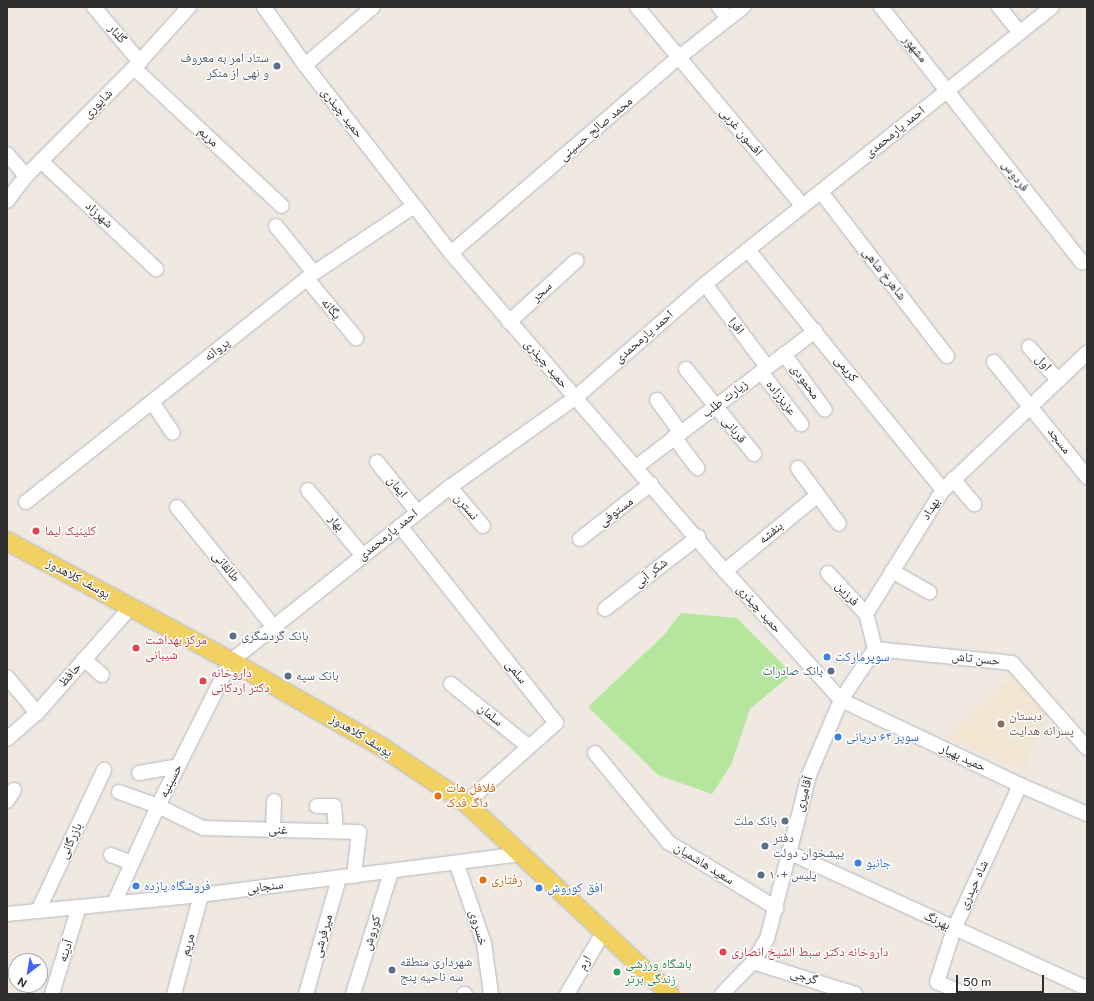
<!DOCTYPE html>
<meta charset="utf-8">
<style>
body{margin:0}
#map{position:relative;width:1094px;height:1001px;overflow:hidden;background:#efe9e1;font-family:"Public Sans","Noto Naskh Arabic",sans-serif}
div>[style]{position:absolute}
.education>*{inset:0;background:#f0e6d1}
.green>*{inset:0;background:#b6e59e}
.roads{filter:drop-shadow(0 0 1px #b4b7c1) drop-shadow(0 0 1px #b4b7c1)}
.minor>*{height:14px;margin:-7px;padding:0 7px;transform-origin:7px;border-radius:7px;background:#fff}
.major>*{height:18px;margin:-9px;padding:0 9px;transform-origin:9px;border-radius:9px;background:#f2d163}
.dots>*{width:11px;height:11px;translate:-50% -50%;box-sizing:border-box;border:2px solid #fff;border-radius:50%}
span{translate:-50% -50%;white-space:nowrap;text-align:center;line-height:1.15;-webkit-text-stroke:3px #fff;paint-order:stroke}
.street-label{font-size:13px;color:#2e2e2e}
.service-label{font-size:13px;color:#4e5e75}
.right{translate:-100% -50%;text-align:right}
.left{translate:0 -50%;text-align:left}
.health-label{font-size:13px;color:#be3a42}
.shop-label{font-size:13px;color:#366cbe}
.education-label{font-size:13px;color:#785e54}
.food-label{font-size:13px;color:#c56008}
.leisure-label{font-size:13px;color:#27864d}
.frame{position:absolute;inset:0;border:8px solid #2e2e2e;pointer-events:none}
.north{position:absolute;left:8px;top:953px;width:40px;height:40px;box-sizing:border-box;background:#fff;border:1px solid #ababab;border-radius:50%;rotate:211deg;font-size:11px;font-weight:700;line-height:16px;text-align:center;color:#2e2e2e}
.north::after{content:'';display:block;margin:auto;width:14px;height:18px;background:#4264fb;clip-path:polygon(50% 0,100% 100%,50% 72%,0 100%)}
.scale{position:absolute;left:956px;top:975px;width:88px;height:18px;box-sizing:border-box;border:2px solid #2e2e2e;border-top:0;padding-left:5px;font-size:12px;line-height:14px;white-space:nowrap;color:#2e2e2e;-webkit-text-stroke:3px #fff;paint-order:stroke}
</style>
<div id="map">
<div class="education">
<div style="clip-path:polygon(1015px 674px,1048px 711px,1023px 771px,945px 737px)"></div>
</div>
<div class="green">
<div style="clip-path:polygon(681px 613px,737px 618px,792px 674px,750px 709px,731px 765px,712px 794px,658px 775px,588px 707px,664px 635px)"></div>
</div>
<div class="roads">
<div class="minor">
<div style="left:94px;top:7px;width:72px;rotate:50.1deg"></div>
<div style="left:264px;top:7px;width:71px;rotate:54.7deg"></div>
<div style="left:305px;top:65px;width:238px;rotate:52.2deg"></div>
<div style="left:451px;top:253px;width:420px;rotate:49.3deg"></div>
<div style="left:725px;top:571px;width:173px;rotate:48deg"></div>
<div style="left:841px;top:700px;width:198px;rotate:25.4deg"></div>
<div style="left:1020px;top:785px;width:73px;rotate:23.4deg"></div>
<div style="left:637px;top:7px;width:259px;rotate:50.2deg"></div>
<div style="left:719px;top:7px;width:15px;rotate:53deg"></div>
<div style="left:881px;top:7px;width:325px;rotate:51.8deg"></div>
<div style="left:999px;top:7px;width:33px;rotate:51deg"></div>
<div style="left:305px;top:65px;width:89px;rotate:-40.5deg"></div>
<div style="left:134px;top:68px;width:202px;rotate:43deg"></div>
<div style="left:7px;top:154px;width:29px;rotate:49deg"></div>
<div style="left:41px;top:161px;width:158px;rotate:43.2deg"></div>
<div style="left:821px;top:192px;width:207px;rotate:52.5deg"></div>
<div style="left:7px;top:201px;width:31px;rotate:-53deg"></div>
<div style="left:26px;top:176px;width:153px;rotate:-45deg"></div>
<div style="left:134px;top:68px;width:82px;rotate:-48deg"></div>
<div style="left:276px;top:226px;width:60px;rotate:51deg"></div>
<div style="left:748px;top:250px;width:309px;rotate:50.9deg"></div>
<div style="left:451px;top:253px;width:299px;rotate:-40.7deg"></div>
<div style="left:678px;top:58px;width:83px;rotate:-38.1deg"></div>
<div style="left:307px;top:279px;width:77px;rotate:50.3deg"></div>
<div style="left:705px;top:284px;width:104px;rotate:53.2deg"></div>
<div style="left:509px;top:322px;width:91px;rotate:-42.3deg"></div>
<div style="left:1029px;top:347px;width:44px;rotate:48.7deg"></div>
<div style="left:784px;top:354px;width:69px;rotate:53.8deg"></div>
<div style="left:994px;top:362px;width:148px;rotate:51deg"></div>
<div style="left:686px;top:369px;width:109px;rotate:51.3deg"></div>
<div style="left:761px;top:372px;width:66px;rotate:52.4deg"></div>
<div style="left:657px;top:400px;width:39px;rotate:54deg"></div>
<div style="left:152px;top:402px;width:37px;rotate:56deg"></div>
<div style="left:674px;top:437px;width:39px;rotate:53deg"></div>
<div style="left:377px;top:462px;width:64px;rotate:51.3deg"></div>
<div style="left:636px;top:467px;width:225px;rotate:-37.2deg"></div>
<div style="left:798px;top:468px;width:69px;rotate:53.8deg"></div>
<div style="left:953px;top:479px;width:33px;rotate:50deg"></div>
<div style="left:450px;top:487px;width:51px;rotate:49.8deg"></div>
<div style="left:308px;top:490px;width:86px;rotate:50.2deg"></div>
<div style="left:26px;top:502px;width:368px;rotate:-38.5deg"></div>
<div style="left:314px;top:273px;width:120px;rotate:-33.8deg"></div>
<div style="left:177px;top:507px;width:154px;rotate:51.1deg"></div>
<div style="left:400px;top:526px;width:251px;rotate:51.6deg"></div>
<div style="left:556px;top:723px;width:120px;rotate:138.4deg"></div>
<div style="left:580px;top:539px;width:90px;rotate:-37.8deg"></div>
<div style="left:725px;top:571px;width:120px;rotate:-39.3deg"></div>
<div style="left:892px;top:571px;width:43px;rotate:29.6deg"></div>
<div style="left:828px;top:573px;width:56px;rotate:47.2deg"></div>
<div style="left:605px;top:609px;width:118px;rotate:-37.7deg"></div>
<div style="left:875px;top:649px;width:138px;rotate:5.8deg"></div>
<div style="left:1012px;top:663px;width:113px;rotate:48.6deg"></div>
<div style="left:84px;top:659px;width:24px;rotate:42deg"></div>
<div style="left:7px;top:677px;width:47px;rotate:50.2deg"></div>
<div style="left:451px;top:684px;width:100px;rotate:38.9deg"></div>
<div style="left:7px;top:739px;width:40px;rotate:-41deg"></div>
<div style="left:37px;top:713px;width:140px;rotate:-48.5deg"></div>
<div style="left:595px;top:753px;width:115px;rotate:50.6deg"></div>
<div style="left:668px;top:842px;width:127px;rotate:31.4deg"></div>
<div style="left:139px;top:773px;width:40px;rotate:-10deg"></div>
<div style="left:119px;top:792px;width:41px;rotate:19.7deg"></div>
<div style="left:158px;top:806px;width:50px;rotate:26.1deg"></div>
<div style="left:203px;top:828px;width:156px;rotate:1.5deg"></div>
<div style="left:359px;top:832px;width:44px;rotate:96.5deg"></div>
<div style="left:7px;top:801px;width:13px;rotate:-58deg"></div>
<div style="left:317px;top:806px;width:17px"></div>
<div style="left:334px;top:806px;width:25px;rotate:85deg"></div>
<div style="left:273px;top:830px;width:29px;rotate:-88deg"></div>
<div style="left:788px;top:852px;width:328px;rotate:24.5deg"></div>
<div style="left:111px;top:855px;width:22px;rotate:21deg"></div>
<div style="left:457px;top:865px;width:83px;rotate:70.9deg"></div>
<div style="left:484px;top:943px;width:51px;rotate:82.2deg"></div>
<div style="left:114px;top:903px;width:107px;rotate:-65.6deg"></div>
<div style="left:158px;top:806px;width:162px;rotate:-63.3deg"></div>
<div style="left:231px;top:661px;width:280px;rotate:-38.5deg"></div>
<div style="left:450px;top:487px;width:153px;rotate:-35.5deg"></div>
<div style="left:575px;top:398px;width:173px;rotate:-41.2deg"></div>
<div style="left:705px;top:284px;width:444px;rotate:-38.6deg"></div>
<div style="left:38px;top:911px;width:156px;rotate:-64.9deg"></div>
<div style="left:7px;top:914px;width:195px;rotate:-5.6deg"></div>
<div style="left:201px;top:895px;width:323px;rotate:-7.3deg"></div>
<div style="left:753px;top:962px;width:107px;rotate:17.4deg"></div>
<div style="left:52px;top:994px;width:91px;rotate:-72.8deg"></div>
<div style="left:174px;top:994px;width:103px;rotate:-74.7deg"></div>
<div style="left:306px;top:994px;width:121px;rotate:-74.1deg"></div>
<div style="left:353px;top:994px;width:128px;rotate:-72.7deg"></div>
<div style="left:464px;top:994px;width:1px"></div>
<div style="left:567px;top:994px;width:71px;rotate:-59.5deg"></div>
<div style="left:722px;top:994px;width:45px;rotate:-45.9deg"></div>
<div style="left:753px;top:962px;width:27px;rotate:-59deg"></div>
<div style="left:767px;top:939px;width:169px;rotate:-75.6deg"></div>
<div style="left:809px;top:775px;width:82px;rotate:-66.9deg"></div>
<div style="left:841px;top:700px;width:61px;rotate:-56.3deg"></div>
<div style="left:875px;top:649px;width:36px;rotate:-104deg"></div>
<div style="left:866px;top:614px;width:146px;rotate:-58.2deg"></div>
<div style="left:943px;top:490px;width:199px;rotate:-43.6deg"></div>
<div style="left:965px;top:994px;width:30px;rotate:-157deg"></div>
<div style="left:937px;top:982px;width:56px;rotate:-72.2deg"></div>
<div style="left:954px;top:929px;width:158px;rotate:-65.4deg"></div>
</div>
<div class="major">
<div style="left:7px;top:541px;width:254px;rotate:28.2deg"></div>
<div style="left:231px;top:661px;width:174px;rotate:29.7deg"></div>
<div style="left:382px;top:747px;width:101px;rotate:33.7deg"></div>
<div style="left:466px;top:803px;width:279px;rotate:43.1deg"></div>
</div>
</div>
<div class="dots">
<div style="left:277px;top:66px;background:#5c6f8a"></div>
<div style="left:36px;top:531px;background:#e0444e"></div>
<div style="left:233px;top:636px;background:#5c6f8a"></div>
<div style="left:136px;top:648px;background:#e0444e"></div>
<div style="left:827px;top:657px;background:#3f7fe0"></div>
<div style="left:831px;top:671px;background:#5c6f8a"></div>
<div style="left:288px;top:676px;background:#5c6f8a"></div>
<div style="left:203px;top:681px;background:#e0444e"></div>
<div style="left:1001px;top:724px;background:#8d6e63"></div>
<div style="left:838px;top:737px;background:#3f7fe0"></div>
<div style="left:438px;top:796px;background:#e8710a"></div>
<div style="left:785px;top:821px;background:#5c6f8a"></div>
<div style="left:765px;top:846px;background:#5c6f8a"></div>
<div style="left:858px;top:863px;background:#3f7fe0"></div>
<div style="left:761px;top:875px;background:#5c6f8a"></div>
<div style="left:483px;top:880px;background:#e8710a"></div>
<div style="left:136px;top:886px;background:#3f7fe0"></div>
<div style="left:539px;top:888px;background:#3f7fe0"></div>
<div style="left:723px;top:952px;background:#e0444e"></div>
<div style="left:392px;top:970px;background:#5c6f8a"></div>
<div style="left:617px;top:972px;background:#2e9e5b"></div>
</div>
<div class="street-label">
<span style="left:117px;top:34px;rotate:50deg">گلنار</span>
<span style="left:915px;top:49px;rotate:51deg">مشهور</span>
<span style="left:98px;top:104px;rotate:-45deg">شاپوری</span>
<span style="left:342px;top:113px;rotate:52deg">حمید چیذری</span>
<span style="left:596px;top:129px;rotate:-40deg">محمد صالح حسینی</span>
<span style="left:741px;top:132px;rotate:50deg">افسون غربی</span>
<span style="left:895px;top:132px;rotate:-39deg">احمد یارمحمدی</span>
<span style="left:208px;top:137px;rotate:43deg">مریم</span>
<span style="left:1015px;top:176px;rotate:52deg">فردوس</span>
<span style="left:99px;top:215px;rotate:43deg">شهرزاد</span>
<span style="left:884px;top:274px;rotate:52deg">شاهرخ شاهی</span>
<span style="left:542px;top:292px;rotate:-42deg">سحر</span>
<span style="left:331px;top:309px;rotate:50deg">یگانه</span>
<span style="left:736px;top:326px;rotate:53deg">افرا</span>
<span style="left:644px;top:337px;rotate:-41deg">احمد یارمحمدی</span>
<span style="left:217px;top:350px;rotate:-38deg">پروانه</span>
<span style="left:1043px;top:363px;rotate:48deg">اول</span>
<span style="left:546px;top:364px;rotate:49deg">حمید چیذری</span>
<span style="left:846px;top:369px;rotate:51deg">کریمی</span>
<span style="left:805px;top:382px;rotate:54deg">محمودی</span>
<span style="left:781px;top:398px;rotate:52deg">عزیززاده</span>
<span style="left:725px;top:399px;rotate:-37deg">زیارت طلب</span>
<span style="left:734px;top:430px;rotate:51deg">قربانی</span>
<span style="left:1059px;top:441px;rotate:52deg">مسجد</span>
<span style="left:397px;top:487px;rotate:51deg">ایمان</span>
<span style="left:466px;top:507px;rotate:50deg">نسترن</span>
<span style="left:931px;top:509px;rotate:-58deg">بهداد</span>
<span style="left:616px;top:512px;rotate:-37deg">مستوفی</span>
<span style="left:336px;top:523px;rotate:50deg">بهار</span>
<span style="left:771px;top:533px;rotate:-39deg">بنفشه</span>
<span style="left:388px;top:535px;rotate:-39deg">احمد یارمحمدی</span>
<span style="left:226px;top:567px;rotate:51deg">طالقانی</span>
<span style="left:651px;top:573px;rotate:-38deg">شکر آبی</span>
<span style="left:78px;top:579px;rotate:28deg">یوسف کلاهدوز</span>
<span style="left:847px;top:594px;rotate:48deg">فرزین</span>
<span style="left:759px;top:609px;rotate:48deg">حمید چیذری</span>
<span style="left:976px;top:659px;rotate:6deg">حسن تاش</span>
<span style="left:516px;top:672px;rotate:51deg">سلمی</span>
<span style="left:70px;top:675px;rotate:-49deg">حافظ</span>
<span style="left:490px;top:715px;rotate:39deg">سلمان</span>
<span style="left:361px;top:736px;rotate:31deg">یوسف کلاهدوز</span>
<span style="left:963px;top:758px;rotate:25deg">حمید بهیار</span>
<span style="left:171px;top:781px;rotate:-63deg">حسینیه</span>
<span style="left:804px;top:794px;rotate:-74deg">آقامیری</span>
<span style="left:278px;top:830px;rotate:2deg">غنی</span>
<span style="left:71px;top:841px;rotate:-65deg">بازرگانی</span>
<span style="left:704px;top:864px;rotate:32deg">سعید هاشمیان</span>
<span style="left:974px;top:885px;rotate:-65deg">شاه حیدری</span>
<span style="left:265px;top:887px;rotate:-7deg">سنجابی</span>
<span style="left:937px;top:921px;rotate:25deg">بهرنگ</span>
<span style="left:478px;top:928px;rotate:74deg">خسروی</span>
<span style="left:372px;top:933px;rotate:-73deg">کوروش</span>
<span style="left:323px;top:936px;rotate:-74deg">میرفرشی</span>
<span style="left:188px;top:945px;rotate:-74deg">مریم</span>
<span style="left:66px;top:951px;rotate:-72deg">آدینه</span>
<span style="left:585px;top:963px;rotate:-60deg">ارم</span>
<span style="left:804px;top:977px;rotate:17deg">گرجی</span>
</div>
<div class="service-label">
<span class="right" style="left:269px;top:66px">ستاد امر به معروف<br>و نهی از منکر</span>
<span class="left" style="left:241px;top:636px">بانک گردشگری</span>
<span class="right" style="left:823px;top:671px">بانک صادرات</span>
<span class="left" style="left:296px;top:676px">بانک سپه</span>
<span class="right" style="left:777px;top:821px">بانک ملت</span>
<span class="left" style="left:773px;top:846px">دفتر<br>پیشخوان دولت</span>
<span class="left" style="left:769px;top:875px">پلیس +۱۰</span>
<span class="left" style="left:400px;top:970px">شهرداری منطقه<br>سه ناحیه پنج</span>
</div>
<div class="health-label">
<span class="left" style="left:45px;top:531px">کلینیک لیما</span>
<span class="left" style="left:145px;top:648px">مرکز بهداشت<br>شیبانی</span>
<span class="left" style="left:211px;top:681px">داروخانه<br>دکتر اردکانی</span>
<span class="left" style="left:731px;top:952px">داروخانه دکتر سبط الشیخ انصاری</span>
</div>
<div class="shop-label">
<span class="left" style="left:835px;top:657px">سوپرمارکت</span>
<span class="left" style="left:846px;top:737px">سوپر ۶۴ دریانی</span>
<span class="left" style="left:866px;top:863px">جانبو</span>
<span class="left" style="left:144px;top:886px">فروشگاه یازده</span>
<span class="left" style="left:547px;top:888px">افق کوروش</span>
</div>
<div class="education-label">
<span class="left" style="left:1009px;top:724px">دبستان<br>پسرانه هدایت</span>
</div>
<div class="food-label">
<span class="left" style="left:446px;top:796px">فلافل هات<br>داگ فدک</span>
<span class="left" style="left:491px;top:880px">رفتاری</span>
</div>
<div class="leisure-label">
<span class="left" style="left:625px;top:972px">باشگاه ورزشی<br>زندگی برتر</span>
</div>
<div class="frame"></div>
<div class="north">N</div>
<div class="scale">50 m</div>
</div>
